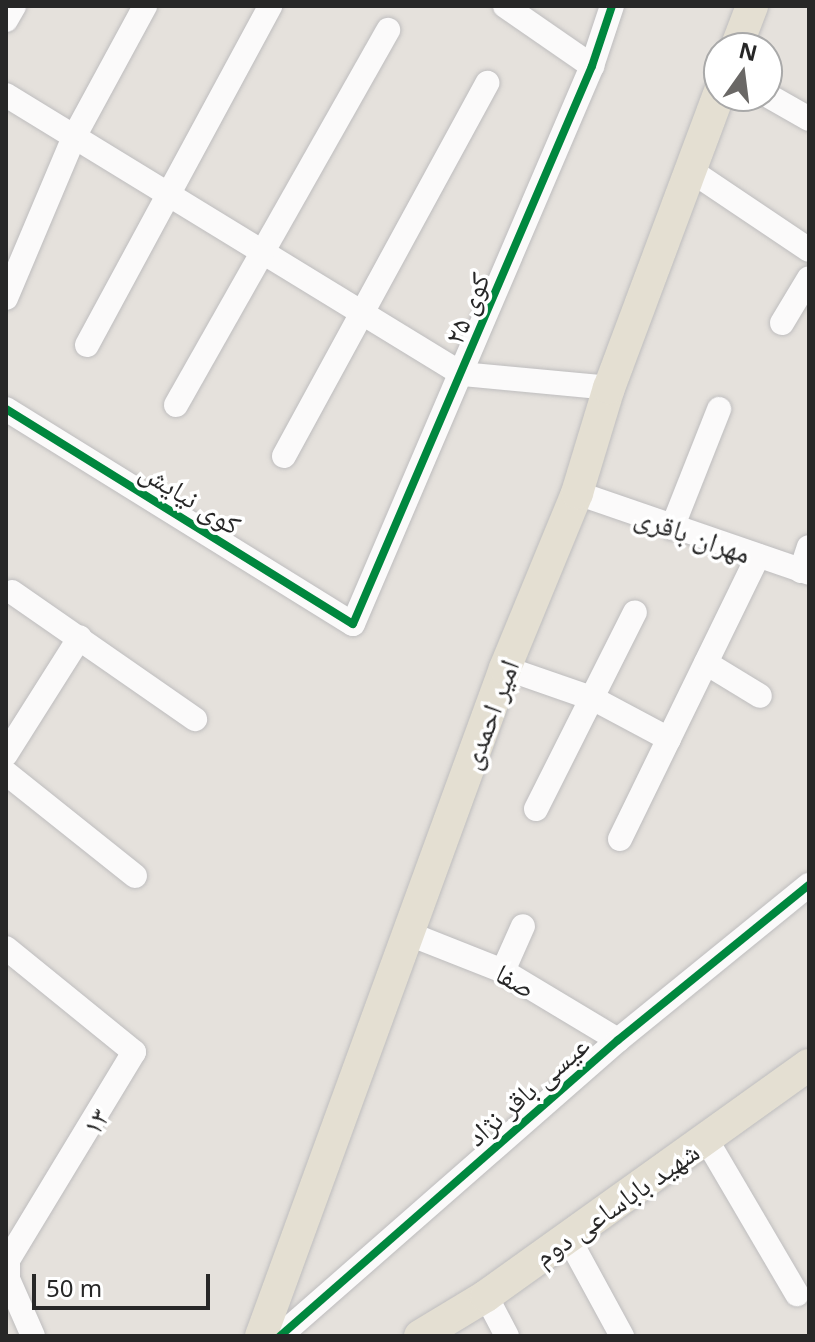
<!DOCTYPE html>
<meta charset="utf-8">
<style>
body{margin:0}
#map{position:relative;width:815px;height:1342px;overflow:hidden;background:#e5e1dc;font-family:"Noto Sans","Noto Naskh Arabic",sans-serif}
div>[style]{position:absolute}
.roads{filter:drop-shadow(0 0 2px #bebdbe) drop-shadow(0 0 2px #bebdbe)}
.minor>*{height:24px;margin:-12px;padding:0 12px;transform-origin:12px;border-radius:12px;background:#fbfafa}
.major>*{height:32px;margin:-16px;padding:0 16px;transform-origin:16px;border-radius:16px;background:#e4dfd2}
.cycleway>*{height:8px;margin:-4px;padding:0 4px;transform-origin:4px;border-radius:4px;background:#00873e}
span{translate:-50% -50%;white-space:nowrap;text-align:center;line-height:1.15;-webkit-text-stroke:7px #fff;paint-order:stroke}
.street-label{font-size:28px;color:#272727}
.frame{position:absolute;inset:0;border:8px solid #272727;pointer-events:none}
.north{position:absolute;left:703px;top:32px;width:80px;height:80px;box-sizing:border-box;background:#fff;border:2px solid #a9a9a9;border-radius:50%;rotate:14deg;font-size:22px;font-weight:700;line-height:32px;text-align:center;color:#272727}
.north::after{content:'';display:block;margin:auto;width:28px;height:36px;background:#6a6866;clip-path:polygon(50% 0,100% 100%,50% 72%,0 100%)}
.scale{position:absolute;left:32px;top:1274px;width:178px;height:36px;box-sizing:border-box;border:4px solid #272727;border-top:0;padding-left:10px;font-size:24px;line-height:28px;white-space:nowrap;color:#272727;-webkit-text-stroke:6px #fff;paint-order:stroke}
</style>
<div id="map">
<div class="roads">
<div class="minor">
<div style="left:505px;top:6px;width:106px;rotate:34.6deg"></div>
<div style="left:6px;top:20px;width:16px;rotate:-60deg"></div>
<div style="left:6px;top:95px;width:535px;rotate:31.46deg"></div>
<div style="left:462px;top:374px;width:148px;rotate:5.4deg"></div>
<div style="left:767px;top:95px;width:48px;rotate:29.7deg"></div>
<div style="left:690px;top:170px;width:143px;rotate:33.9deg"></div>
<div style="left:6px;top:298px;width:175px;rotate:-67.1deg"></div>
<div style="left:74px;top:137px;width:149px;rotate:-61.5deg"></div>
<div style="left:782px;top:323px;width:52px;rotate:-59deg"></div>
<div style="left:87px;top:345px;width:385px;rotate:-61.6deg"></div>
<div style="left:176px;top:405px;width:431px;rotate:-60.5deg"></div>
<div style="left:6px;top:409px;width:408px;rotate:31.8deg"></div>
<div style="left:353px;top:624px;width:607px;rotate:-66.81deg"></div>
<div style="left:592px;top:66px;width:63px;rotate:-71.6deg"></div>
<div style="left:284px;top:456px;width:425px;rotate:-61.4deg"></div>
<div style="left:577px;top:493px;width:245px;rotate:19deg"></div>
<div style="left:672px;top:528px;width:128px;rotate:-68.4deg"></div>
<div style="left:801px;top:571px;width:25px;rotate:-72deg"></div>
<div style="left:12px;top:592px;width:223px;rotate:34.8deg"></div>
<div style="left:706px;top:663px;width:63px;rotate:31.4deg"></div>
<div style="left:505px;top:668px;width:94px;rotate:19.2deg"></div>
<div style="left:594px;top:699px;width:85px;rotate:28.1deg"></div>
<div style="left:6px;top:754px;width:138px;rotate:-57.7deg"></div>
<div style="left:6px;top:773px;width:165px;rotate:38.6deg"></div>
<div style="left:536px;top:809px;width:220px;rotate:-63.3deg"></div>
<div style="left:620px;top:839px;width:315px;rotate:-64deg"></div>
<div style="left:407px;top:933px;width:103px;rotate:21.6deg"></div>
<div style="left:503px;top:971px;width:134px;rotate:31deg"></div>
<div style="left:6px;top:948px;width:165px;rotate:39.1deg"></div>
<div style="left:134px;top:1052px;width:243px;rotate:121.2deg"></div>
<div style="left:8px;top:1260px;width:19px;rotate:90deg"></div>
<div style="left:8px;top:1279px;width:62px;rotate:66.3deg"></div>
<div style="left:503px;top:971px;width:49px;rotate:-66deg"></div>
<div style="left:706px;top:1139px;width:180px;rotate:59.6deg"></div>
<div style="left:568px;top:1237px;width:113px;rotate:61.4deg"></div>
<div style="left:486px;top:1296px;width:45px;rotate:62.3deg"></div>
<div style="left:280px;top:1336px;width:449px;rotate:-41.2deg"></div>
<div style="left:618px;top:1040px;width:246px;rotate:-39.1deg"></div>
</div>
<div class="major">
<div style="left:736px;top:48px;width:45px;rotate:-69.1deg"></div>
<div style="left:261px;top:1336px;width:711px;rotate:-69.93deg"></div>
<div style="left:505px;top:668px;width:189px;rotate:-67.6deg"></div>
<div style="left:577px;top:493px;width:110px;rotate:-73.1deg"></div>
<div style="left:609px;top:388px;width:314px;rotate:-69.5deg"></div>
<div style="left:420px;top:1336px;width:77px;rotate:-31.2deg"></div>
<div style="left:486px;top:1296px;width:397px;rotate:-35.6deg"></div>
</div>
</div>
<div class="cycleway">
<div style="left:6px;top:409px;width:408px;rotate:31.8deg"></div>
<div style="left:353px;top:624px;width:607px;rotate:-66.81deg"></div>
<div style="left:592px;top:66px;width:63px;rotate:-71.6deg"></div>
<div style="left:280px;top:1336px;width:449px;rotate:-41.2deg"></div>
<div style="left:618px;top:1040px;width:246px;rotate:-39.1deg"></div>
</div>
<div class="street-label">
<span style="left:466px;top:308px;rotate:-67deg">کوی ۲۵</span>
<span style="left:191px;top:497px;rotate:32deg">کوی نیایش</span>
<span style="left:693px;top:534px;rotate:19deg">مهران باقری</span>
<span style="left:489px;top:714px;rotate:-69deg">امیر احمدی</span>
<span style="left:516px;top:980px;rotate:29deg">صفا</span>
<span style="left:527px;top:1090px;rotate:-41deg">عیسی باقر نژاد</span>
<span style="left:95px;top:1121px;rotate:-58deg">۱۳</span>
<span style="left:616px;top:1203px;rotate:-35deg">شهید باباساعی دوم</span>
</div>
<div class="frame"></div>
<div class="north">N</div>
<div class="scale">50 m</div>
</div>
